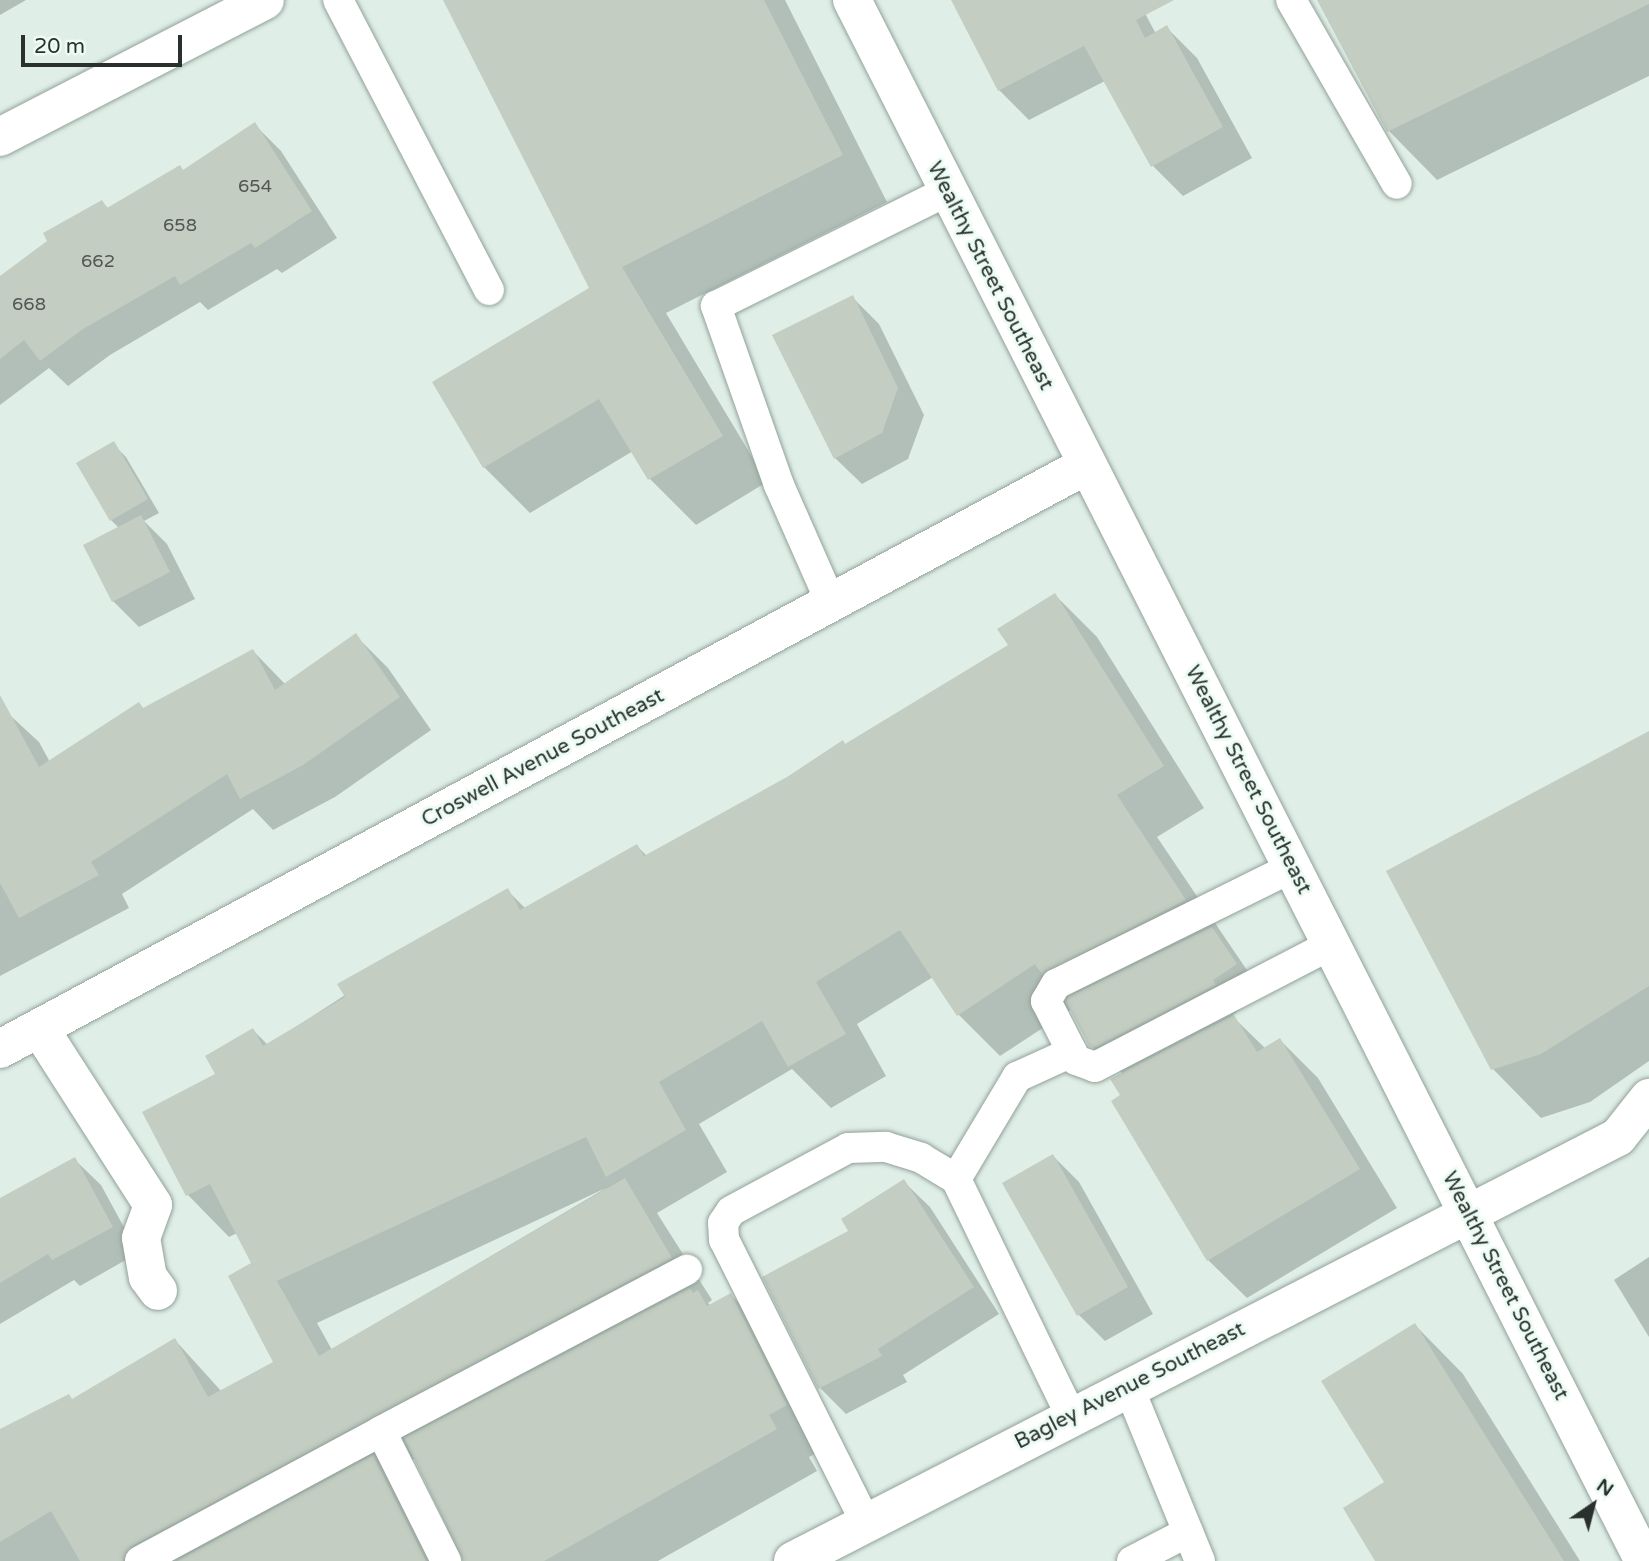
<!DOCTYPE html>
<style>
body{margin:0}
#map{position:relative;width:1649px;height:1561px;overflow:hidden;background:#dfefe7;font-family:"Varela Round",sans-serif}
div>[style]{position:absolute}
.shadow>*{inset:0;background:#0003}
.building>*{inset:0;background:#c3cdc1}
.roads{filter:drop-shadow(0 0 2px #92a19a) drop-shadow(0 0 2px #92a19a)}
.lane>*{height:30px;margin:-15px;padding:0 15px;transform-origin:15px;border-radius:15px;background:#fff}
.street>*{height:38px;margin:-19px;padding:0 19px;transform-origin:19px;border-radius:19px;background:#fff}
.secondary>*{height:38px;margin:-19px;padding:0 19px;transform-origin:19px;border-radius:19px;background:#fff}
span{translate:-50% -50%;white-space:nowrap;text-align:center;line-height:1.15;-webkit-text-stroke:6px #ecfcf4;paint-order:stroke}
.number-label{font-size:18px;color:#505752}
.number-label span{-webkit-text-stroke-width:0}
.street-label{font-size:21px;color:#2a302d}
.north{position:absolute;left:1558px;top:1470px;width:70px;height:70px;-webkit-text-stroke:5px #ecfcf4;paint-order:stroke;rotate:35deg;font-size:19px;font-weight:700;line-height:28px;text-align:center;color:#2a302d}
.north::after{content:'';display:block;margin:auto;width:24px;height:32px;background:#2a302d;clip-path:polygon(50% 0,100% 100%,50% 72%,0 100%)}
.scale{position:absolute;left:21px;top:35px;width:161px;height:32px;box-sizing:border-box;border:4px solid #2a302d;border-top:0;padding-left:9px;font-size:21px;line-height:24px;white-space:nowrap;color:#2a302d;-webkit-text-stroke:5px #ecfcf4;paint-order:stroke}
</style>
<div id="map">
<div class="shadow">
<div style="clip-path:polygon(0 0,26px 0,0 15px)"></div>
<div style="clip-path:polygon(445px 0,785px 0,887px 202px,666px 313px,767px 482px,696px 525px,650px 479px,633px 451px,530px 513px,484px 467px,591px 289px)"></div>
<div style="clip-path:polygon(953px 0,1138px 0,1156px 34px,1167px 28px,1197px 58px,1252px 158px,1183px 196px,1153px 166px,1105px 81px,1029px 120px,999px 90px)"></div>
<div style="clip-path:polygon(1319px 0,1649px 0,1649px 76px,1437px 180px,1389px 131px)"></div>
<div style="clip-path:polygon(255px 125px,281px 151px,337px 238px,282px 273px,277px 269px,208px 310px,200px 302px,110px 355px,68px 386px,49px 368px,0 405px,0 279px,102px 202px,109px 209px,180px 167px,184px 171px)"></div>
<div style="clip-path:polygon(852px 297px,879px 324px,924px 415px,908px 459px,862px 484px,835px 458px)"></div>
<div style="clip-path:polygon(113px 444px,126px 457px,159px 513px,144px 521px,167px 544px,195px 599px,139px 627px,113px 601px,119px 528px,111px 520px)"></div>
<div style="clip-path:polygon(evenodd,1055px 595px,1097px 637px,1204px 808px,1157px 837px,1261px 991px,1232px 1016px,1266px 1049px,1280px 1040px,1318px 1078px,1397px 1208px,1247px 1298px,1208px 1260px,1123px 1096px,1123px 1074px,1090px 1045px,1072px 1009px,1000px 1056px,959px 1015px,933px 977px,857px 1024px,886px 1076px,831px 1108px,792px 1069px,699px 1124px,727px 1172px,657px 1213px,712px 1300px,708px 1303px,711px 1306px,731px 1295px,772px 1337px,828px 1447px,809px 1457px,817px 1471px,658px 1561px,463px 1561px,416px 1458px,388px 1473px,446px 1561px,0 1561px,0 1491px,73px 1401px,175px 1340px,222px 1392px,275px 1363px,253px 1264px,237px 1233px,229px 1237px,188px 1195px,145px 1113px,218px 1075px,253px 1030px,268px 1045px,507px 890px,526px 909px,637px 846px,647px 856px,846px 746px,1010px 646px,1055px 595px,606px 1188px,332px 1350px,317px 1323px,606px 1188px)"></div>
<div style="clip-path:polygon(356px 636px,388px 668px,431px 730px,335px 797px,273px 830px,253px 809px,122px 894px,129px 908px,0 976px,0 706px,39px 742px,50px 762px,139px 704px,144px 709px,253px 651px,286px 685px)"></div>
<div style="clip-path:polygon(1649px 733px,1649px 1061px,1590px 1102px,1541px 1118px,1493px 1069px)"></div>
<div style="clip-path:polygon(1053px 1156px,1079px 1182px,1153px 1314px,1105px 1341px,1079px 1315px)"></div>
<div style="clip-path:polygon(74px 1159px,101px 1185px,138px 1253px,80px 1286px,74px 1280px,0 1324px,0 1200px)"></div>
<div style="clip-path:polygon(903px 1181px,930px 1207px,999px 1314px,903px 1375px,907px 1382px,846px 1414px,820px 1388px,851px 1232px)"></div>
<div style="clip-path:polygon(1649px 1257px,1649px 1337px,1614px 1280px)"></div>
<div style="clip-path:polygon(1415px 1325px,1463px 1374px,1580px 1561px,1377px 1561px)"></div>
</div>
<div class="building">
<div style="clip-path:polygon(443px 0,764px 0,843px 155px,622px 267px,723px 436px,648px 480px,599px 399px,483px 468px,432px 382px,589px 288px)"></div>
<div style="clip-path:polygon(951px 0,1174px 0,1136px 20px,1145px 38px,1167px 25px,1223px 127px,1151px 167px,1084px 46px,998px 91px)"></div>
<div style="clip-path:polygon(1317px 0,1649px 0,1649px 4px,1387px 132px)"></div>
<div style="clip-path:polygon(255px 122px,312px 211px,255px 248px,251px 243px,180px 285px,175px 276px,83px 329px,40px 361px,24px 340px,0 359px,0 276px,47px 241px,43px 233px,102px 200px,107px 208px,180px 165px,183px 170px)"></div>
<div style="clip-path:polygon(853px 295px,898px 388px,882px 433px,834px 459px,772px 335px)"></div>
<div style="clip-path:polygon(114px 441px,148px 499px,110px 521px,76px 463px)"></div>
<div style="clip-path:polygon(141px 515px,170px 572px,112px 602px,83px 545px)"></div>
<div style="clip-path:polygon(1055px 593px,1164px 766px,1117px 795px,1186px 900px,1042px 974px,1035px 964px,957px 1016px,900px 930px,816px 982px,846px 1034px,788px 1067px,762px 1021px,659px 1082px,686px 1130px,606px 1177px,586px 1137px,277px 1281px,319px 1356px,625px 1178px,672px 1258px,132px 1546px,123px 1561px,80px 1561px,51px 1511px,0 1542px,0 1429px,69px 1394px,72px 1399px,175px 1338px,208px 1397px,273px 1362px,228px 1276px,251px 1263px,210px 1184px,186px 1196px,142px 1112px,215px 1074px,205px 1056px,253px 1028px,263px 1046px,345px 997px,337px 984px,508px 888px,520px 910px,637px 844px,644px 856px,787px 777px,843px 740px,845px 744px,1008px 645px,997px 629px)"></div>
<div style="clip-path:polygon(356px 633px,400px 697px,303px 765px,240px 799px,227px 774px,91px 862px,99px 875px,19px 918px,0 883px,0 695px,39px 767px,139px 702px,143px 708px,253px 649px,275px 690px)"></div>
<div style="clip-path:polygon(1649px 731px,1649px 986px,1541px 1054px,1491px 1070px,1386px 871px)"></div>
<div style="clip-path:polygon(1212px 927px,1237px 964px,1213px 980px,1216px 985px,1094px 1048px,1089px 1046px,1066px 1002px,1068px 997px)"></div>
<div style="clip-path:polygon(1234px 1015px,1257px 1052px,1280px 1038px,1360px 1169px,1207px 1261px,1111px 1101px,1120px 1095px,1110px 1079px)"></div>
<div style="clip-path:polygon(1053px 1154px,1128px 1287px,1077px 1316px,1002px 1183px)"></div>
<div style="clip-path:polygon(75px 1157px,113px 1227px,52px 1260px,48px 1254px,0 1283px,0 1198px)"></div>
<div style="clip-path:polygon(904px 1179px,974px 1287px,878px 1349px,882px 1356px,818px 1389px,762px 1277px,848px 1231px,841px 1219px)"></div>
<div style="clip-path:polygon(690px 1288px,693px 1293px,698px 1290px,707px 1306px,731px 1293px,787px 1405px,769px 1415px,777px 1429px,544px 1561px,463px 1561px,404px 1438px)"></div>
<div style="clip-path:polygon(1415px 1323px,1564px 1561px,1375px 1561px,1343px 1508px,1384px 1482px,1321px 1381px)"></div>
<div style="clip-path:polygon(373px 1455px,426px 1561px,177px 1561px)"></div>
</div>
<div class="roads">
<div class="lane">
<div style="left:338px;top:0;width:327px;rotate:62.5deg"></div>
<div style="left:1291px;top:0;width:212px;rotate:60.1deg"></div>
<div style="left:831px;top:603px;width:129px;rotate:-113.8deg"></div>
<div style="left:779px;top:485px;width:190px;rotate:-109.4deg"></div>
<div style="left:716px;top:306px;width:259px;rotate:-26.4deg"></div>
<div style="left:1293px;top:867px;width:264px;rotate:153.7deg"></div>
<div style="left:1056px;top:984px;width:20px;rotate:120deg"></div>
<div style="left:1046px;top:1001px;width:57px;rotate:63deg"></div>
<div style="left:1072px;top:1052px;width:9px;rotate:63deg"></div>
<div style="left:1076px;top:1060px;width:20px;rotate:20deg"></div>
<div style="left:1095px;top:1067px;width:267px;rotate:-27.4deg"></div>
<div style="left:956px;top:1179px;width:119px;rotate:-59.1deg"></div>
<div style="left:1017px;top:1077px;width:60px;rotate:-24.4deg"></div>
<div style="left:1129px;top:1388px;width:187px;rotate:67.7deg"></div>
<div style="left:865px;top:1521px;width:314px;rotate:-116.6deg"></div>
<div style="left:724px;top:1240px;width:17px;rotate:-93deg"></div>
<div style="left:723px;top:1223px;width:14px;rotate:-56deg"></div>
<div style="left:731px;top:1211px;width:133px;rotate:-28.3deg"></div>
<div style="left:848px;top:1148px;width:38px;rotate:-2deg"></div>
<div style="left:886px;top:1147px;width:37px;rotate:17deg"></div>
<div style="left:921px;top:1158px;width:41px;rotate:31deg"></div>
<div style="left:956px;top:1179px;width:263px;rotate:64.1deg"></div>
<div style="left:140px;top:1561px;width:274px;rotate:-28.3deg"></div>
<div style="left:446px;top:1561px;width:145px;rotate:-116.6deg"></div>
<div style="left:381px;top:1431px;width:346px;rotate:-27.8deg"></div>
<div style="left:1132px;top:1561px;width:63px;rotate:-27.4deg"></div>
</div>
<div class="street">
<div style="left:0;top:137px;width:298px;rotate:-27.3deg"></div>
<div style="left:40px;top:1029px;width:209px;rotate:57.3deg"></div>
<div style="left:153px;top:1205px;width:35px;rotate:110deg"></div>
<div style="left:141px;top:1238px;width:40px;rotate:80deg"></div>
<div style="left:148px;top:1277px;width:17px;rotate:54deg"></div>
<div style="left:0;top:1049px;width:1232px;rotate:-28.25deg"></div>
<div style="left:793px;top:1561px;width:928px;rotate:-27.2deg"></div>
<div style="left:1618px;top:1137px;width:50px;rotate:-51.5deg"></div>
</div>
<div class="secondary">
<div style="left:852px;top:0;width:1750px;rotate:63.1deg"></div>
</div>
</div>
<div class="number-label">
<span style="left:255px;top:186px">654</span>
<span style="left:180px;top:225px">658</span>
<span style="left:98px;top:261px">662</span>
<span style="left:29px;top:304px">668</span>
</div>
<div class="street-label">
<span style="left:990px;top:276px;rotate:63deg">Wealthy Street Southeast</span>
<span style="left:543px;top:758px;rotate:-28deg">Croswell Avenue Southeast</span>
<span style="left:1248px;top:780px;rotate:63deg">Wealthy Street Southeast</span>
<span style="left:1505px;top:1286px;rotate:63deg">Wealthy Street Southeast</span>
<span style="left:1130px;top:1386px;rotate:-27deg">Bagley Avenue Southeast</span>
</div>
<div class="north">N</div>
<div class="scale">20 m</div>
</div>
